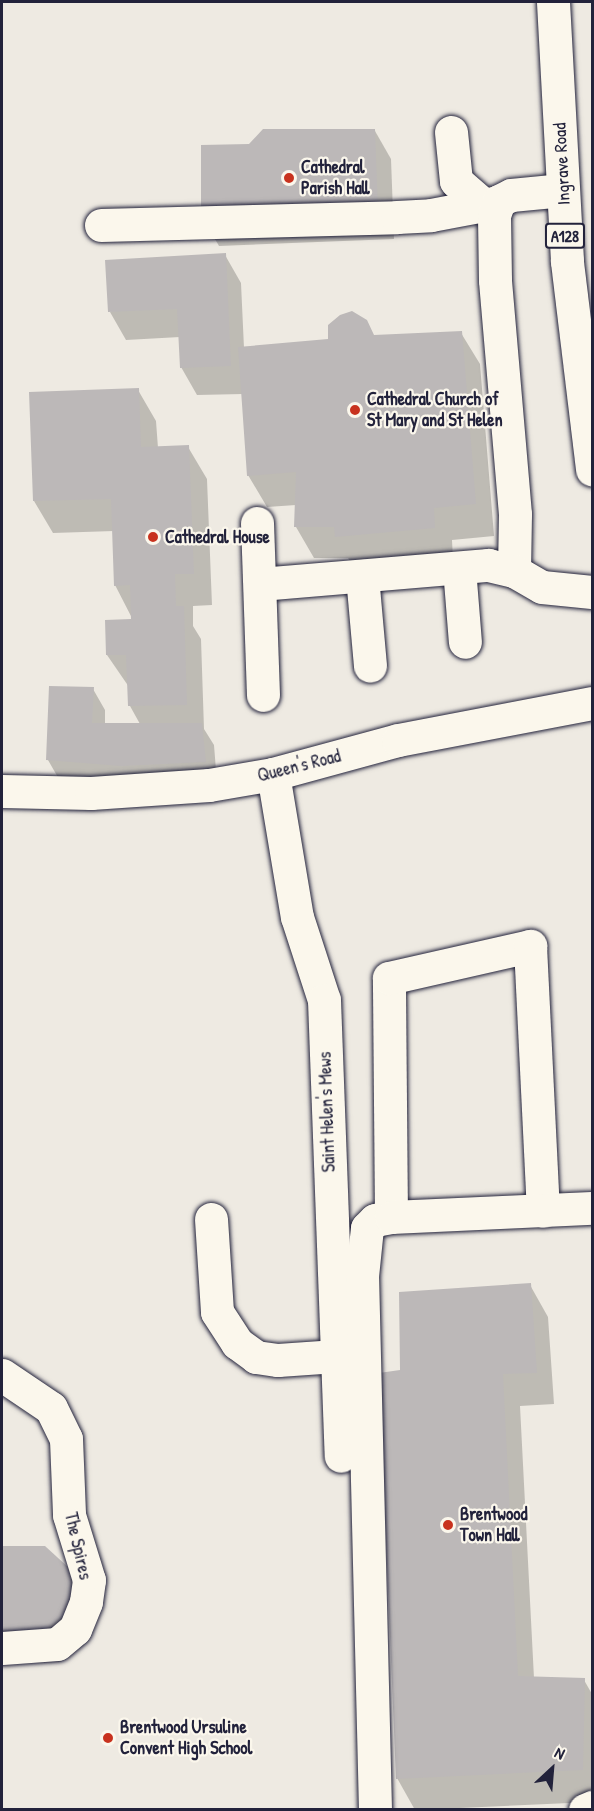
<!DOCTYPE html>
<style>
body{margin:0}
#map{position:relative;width:594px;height:1811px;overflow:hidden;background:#eeeae2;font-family:"Patrick Hand",sans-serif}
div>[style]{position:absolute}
.shadow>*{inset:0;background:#0003}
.building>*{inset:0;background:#bcb8b8}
.roads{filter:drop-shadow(0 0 2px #22223b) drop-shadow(0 0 2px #22223b)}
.minor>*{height:33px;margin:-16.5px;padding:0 16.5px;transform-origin:16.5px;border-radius:16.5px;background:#fbf7ec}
.major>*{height:33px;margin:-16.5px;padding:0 16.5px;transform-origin:16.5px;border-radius:16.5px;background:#fbf7ec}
.dots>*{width:16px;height:16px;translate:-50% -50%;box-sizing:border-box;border:3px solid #fbf7ec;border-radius:50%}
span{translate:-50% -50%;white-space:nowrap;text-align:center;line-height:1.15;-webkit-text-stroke:4.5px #fbf7ec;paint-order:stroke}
.shield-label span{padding:2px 4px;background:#fbf7ec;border:2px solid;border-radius:4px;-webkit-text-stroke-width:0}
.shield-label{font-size:16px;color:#22223b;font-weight:700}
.street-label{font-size:18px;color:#22223b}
.poi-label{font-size:18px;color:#22223b;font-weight:700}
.left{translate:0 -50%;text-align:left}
.frame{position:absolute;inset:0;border:3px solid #22223b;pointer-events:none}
.north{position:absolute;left:522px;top:1739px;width:60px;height:60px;-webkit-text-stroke:4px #fbf7ec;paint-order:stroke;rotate:26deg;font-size:16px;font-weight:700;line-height:24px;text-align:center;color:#22223b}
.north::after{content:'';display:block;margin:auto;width:21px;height:27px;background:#22223b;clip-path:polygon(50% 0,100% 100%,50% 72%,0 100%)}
</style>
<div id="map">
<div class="shadow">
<div style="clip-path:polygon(375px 131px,391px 159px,394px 239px,219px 246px,203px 218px,249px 146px)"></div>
<div style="clip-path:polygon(225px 255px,241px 283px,244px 348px,461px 333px,480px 364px,494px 536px,452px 540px,453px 559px,354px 568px,348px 558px,314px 558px,296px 527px,296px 505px,267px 507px,248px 475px,243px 394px,197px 395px,181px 367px,180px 337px,126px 340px,110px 312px)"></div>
<div style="clip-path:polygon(138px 390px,156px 421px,158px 448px,188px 447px,207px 479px,212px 605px,193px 606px,193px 626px,201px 639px,204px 729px,214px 745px,217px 783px,60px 781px,48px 760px,93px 689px,105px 710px,105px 724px,140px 724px,130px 706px,129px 687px,107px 655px,106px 621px,133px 620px,115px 585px,114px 531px,53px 533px,34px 501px)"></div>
<div style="clip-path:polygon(530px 1285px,548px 1317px,554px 1404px,520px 1406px,534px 1678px,584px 1680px,592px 1694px,592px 1802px,415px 1810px,397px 1778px,402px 1371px)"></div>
<div style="clip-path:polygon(2px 1548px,44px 1548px,68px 1569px,91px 1631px,84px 1645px,61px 1662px,2px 1664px)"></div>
</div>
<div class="building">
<div style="clip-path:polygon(263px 129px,375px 129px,378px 211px,201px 218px,201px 145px,249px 144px)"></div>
<div style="clip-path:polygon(226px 253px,231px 366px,180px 368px,177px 309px,108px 312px,105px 260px)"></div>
<div style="clip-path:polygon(352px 311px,367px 320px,374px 335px,462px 331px,476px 504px,434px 508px,435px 528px,335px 537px,334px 527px,294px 527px,296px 472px,247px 476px,238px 347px,328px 339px,328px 325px,340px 315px)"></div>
<div style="clip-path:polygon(139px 388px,141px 447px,189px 445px,194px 574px,175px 574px,176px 606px,184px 606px,187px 705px,128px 706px,126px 655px,106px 655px,105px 620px,131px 619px,130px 585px,114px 586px,111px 499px,33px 501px,29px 392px)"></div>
<div style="clip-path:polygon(49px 686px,94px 687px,92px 723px,202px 723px,206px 762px,121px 766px,46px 760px)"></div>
<div style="clip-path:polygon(531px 1283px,537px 1373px,503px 1374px,518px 1676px,585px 1678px,583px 1770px,396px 1779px,379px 1373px,400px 1370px,399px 1292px)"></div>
<div style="clip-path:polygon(2px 1546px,45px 1546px,69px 1568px,73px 1598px,67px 1613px,43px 1631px,2px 1632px)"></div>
</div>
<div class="roads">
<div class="minor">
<div style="left:451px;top:132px;width:49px;rotate:84.2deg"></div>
<div style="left:456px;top:181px;width:37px;rotate:41deg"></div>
<div style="left:484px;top:205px;width:14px;rotate:-12deg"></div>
<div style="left:101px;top:225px;width:296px;rotate:-1.5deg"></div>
<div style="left:397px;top:217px;width:34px;rotate:-3deg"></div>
<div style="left:431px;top:215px;width:54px;rotate:-10.7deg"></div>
<div style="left:257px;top:523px;width:172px;rotate:88deg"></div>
<div style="left:459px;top:568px;width:74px;rotate:85.4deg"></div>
<div style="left:514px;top:571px;width:57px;rotate:-89deg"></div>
<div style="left:515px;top:514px;width:235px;rotate:-94.9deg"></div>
<div style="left:495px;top:280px;width:65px;rotate:-90.9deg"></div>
<div style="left:494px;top:215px;width:15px;rotate:-70deg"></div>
<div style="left:499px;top:201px;width:13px;rotate:-27deg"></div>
<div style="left:511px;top:195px;width:52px;rotate:-5.5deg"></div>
<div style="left:362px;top:576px;width:90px;rotate:84.9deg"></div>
<div style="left:260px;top:584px;width:229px;rotate:-4.8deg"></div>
<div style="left:488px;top:565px;width:27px;rotate:13deg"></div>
<div style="left:514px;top:571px;width:32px;rotate:30deg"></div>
<div style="left:542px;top:587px;width:50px;rotate:5.7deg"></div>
<div style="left:273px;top:774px;width:145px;rotate:80.5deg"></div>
<div style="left:297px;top:917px;width:87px;rotate:72deg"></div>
<div style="left:324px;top:1000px;width:456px;rotate:87.9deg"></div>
<div style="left:391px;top:1217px;width:239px;rotate:-90.5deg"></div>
<div style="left:389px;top:978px;width:145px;rotate:-12.8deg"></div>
<div style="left:530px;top:946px;width:265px;rotate:87.2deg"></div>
<div style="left:211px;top:1219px;width:93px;rotate:86.3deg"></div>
<div style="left:217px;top:1312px;width:37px;rotate:57deg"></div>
<div style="left:237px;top:1343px;width:24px;rotate:36deg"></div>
<div style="left:256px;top:1357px;width:22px;rotate:8deg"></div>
<div style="left:278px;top:1360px;width:58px;rotate:-3.9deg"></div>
<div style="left:2px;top:1375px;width:59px;rotate:34deg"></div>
<div style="left:51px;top:1408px;width:34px;rotate:64deg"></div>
<div style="left:66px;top:1439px;width:76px;rotate:87.7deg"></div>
<div style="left:69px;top:1515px;width:68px;rotate:72.9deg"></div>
<div style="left:89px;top:1580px;width:22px;rotate:98deg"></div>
<div style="left:86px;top:1602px;width:29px;rotate:112deg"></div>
<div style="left:75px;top:1629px;width:23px;rotate:140deg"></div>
<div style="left:57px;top:1644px;width:55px;rotate:175.8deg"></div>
<div style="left:375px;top:1810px;width:534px;rotate:-91.39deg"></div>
<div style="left:362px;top:1276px;width:48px;rotate:-84.1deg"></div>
<div style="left:367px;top:1228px;width:11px;rotate:-45deg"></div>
<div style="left:375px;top:1220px;width:16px;rotate:-11deg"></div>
<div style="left:391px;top:1217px;width:201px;rotate:-2.6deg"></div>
<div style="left:585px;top:1810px;width:8px;rotate:-23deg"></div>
</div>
<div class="major">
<div style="left:553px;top:2px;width:260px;rotate:86.9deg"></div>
<div style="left:567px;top:262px;width:209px;rotate:83.1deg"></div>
<div style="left:2px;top:791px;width:89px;rotate:1.3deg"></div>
<div style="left:91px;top:793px;width:118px;rotate:-3.9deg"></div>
<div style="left:209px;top:785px;width:65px;rotate:-9.8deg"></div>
<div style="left:273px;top:774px;width:130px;rotate:-15.2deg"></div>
<div style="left:398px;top:740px;width:197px;rotate:-10.8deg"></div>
</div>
</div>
<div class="dots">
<div style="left:289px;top:178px;background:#c8321e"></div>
<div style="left:355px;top:410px;background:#c8321e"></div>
<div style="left:153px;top:537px;background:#c8321e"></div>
<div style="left:448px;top:1525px;background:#c8321e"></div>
<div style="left:108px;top:1738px;background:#c8321e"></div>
</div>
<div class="shield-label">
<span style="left:565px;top:236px">A128</span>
</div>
<div class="street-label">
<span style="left:562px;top:164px;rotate:-93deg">Ingrave Road</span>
<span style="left:299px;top:766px;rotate:-14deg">Queen's Road</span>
<span style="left:327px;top:1112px;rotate:-92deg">Saint Helen's Mews</span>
<span style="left:78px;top:1546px;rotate:77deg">The Spires</span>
</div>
<div class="poi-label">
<span class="left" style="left:301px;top:178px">Cathedral<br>Parish Hall</span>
<span class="left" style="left:367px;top:410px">Cathedral Church of<br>St Mary and St Helen</span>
<span class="left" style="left:165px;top:537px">Cathedral House</span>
<span class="left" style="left:460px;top:1525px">Brentwood<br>Town Hall</span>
<span class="left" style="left:120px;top:1738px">Brentwood Ursuline<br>Convent High School</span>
</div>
<div class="frame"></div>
<div class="north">N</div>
</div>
